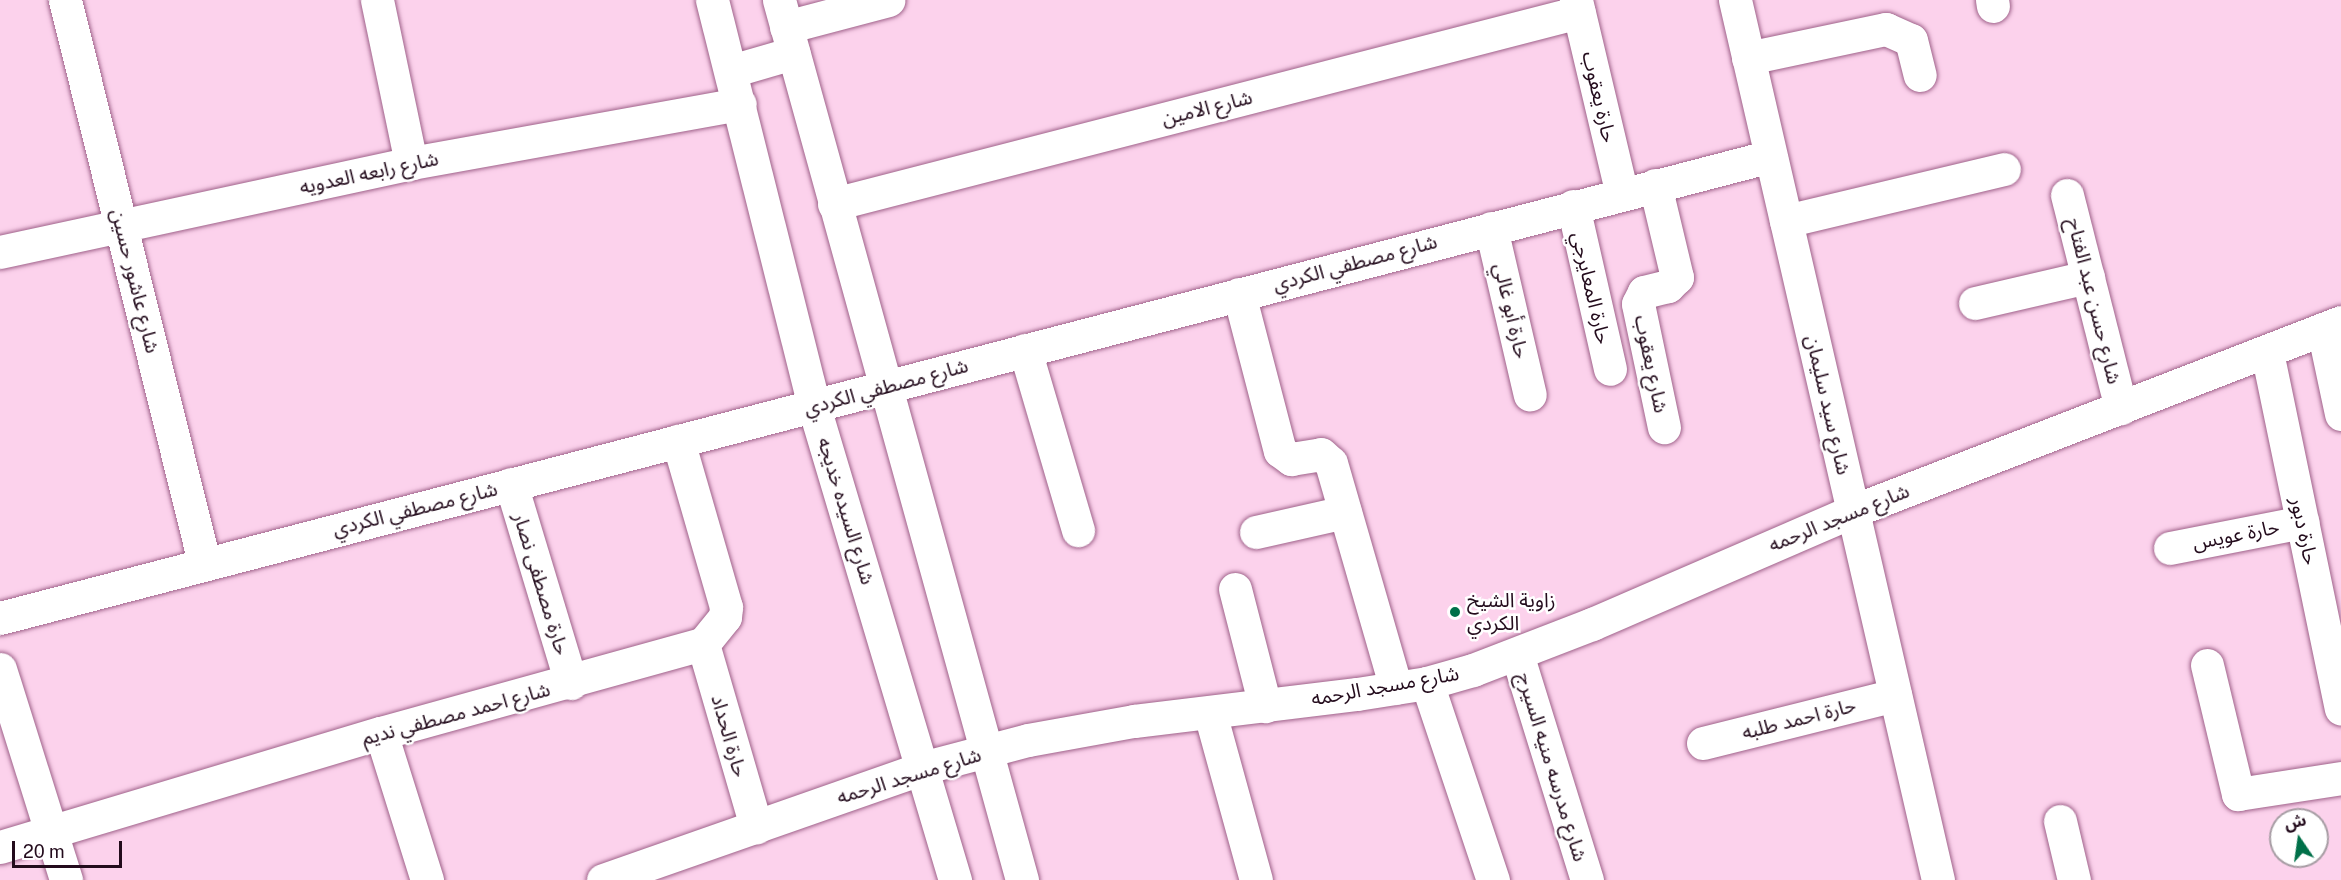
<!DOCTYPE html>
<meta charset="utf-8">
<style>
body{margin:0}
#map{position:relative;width:2341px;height:880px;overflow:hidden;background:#fcd2ec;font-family:"Public Sans","Noto Sans Arabic",sans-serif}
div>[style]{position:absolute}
.roads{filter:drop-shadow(0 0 2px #9f628a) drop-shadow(0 0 2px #9f628a)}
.minor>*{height:33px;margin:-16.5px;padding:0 16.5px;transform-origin:16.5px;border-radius:16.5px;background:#fff}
.dots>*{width:16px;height:16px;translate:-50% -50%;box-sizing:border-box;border:3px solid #fff;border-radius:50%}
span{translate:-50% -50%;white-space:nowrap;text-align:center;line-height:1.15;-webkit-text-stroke:5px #fff;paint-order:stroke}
.street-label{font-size:20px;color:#230b1c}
.poi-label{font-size:20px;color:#230b1c}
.left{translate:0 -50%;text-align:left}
.north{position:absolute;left:2269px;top:808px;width:60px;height:60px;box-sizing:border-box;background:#fff;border:2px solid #a79da4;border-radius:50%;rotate:347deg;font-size:16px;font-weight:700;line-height:24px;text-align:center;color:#230b1c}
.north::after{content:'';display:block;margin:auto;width:21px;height:27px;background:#007049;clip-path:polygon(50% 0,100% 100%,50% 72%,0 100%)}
.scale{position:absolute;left:12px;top:841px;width:110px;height:27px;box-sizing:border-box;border:3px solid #230b1c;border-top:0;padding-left:8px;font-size:18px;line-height:21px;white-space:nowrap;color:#230b1c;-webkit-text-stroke:4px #fff;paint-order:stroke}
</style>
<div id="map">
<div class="roads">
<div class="minor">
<div style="left:65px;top:0;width:579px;rotate:76.11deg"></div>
<div style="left:377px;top:0;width:167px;rotate:78.2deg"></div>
<div style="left:712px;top:0;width:420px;rotate:75.9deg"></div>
<div style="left:814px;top:407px;width:494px;rotate:73.4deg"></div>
<div style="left:779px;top:0;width:913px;rotate:74.56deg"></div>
<div style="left:1576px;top:0;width:199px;rotate:76.7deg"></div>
<div style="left:1735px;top:0;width:903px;rotate:77.01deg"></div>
<div style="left:1992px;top:0;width:6px;rotate:81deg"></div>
<div style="left:786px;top:27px;width:106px;rotate:-14.8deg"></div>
<div style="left:1748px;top:58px;width:141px;rotate:-11.9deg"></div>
<div style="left:1886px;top:29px;width:27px;rotate:24deg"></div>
<div style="left:1911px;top:40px;width:36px;rotate:76deg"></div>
<div style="left:731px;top:71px;width:65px;rotate:-16.2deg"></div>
<div style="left:1655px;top:185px;width:95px;rotate:76.6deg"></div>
<div style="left:1677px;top:277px;width:13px;rotate:135deg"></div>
<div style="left:1668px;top:286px;width:25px;rotate:166deg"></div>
<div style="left:1644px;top:292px;width:13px;rotate:117deg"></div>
<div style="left:1638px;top:304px;width:126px;rotate:78.1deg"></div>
<div style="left:2067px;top:195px;width:220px;rotate:75.8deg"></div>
<div style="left:834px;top:204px;width:769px;rotate:-14.45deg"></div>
<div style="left:1573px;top:206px;width:167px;rotate:77.2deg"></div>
<div style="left:1786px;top:221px;width:224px;rotate:-13.4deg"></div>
<div style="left:1491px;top:228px;width:171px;rotate:76.9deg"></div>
<div style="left:0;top:252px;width:421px;rotate:-12.2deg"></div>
<div style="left:411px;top:163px;width:334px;rotate:-10.2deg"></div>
<div style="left:1239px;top:294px;width:162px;rotate:75.4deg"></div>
<div style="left:1280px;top:451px;width:14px;rotate:36deg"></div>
<div style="left:1291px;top:459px;width:30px;rotate:-9deg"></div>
<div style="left:1321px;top:454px;width:13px;rotate:42deg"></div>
<div style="left:1331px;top:463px;width:234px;rotate:73.9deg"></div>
<div style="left:1975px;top:303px;width:116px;rotate:-13deg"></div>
<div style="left:2323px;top:329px;width:87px;rotate:78deg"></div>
<div style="left:1025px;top:350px;width:188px;rotate:73.6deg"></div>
<div style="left:2267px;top:352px;width:364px;rotate:78.3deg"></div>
<div style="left:511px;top:484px;width:208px;rotate:73.2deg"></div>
<div style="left:1256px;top:532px;width:91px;rotate:-12.7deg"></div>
<div style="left:2170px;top:548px;width:135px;rotate:-11.1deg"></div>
<div style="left:1235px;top:589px;width:121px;rotate:75.6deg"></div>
<div style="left:0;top:618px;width:1830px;rotate:-14.62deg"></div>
<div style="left:703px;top:644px;width:191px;rotate:73.8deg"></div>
<div style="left:1517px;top:654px;width:237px;rotate:72.8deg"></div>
<div style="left:2207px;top:665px;width:133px;rotate:76.5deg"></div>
<div style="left:2238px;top:794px;width:104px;rotate:-8.8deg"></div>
<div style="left:0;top:669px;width:221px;rotate:72.6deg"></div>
<div style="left:1427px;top:683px;width:208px;rotate:71.5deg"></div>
<div style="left:1210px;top:713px;width:173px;rotate:74.6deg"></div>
<div style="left:381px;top:733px;width:154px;rotate:72.6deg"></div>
<div style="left:1703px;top:743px;width:198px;rotate:-14deg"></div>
<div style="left:2060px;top:821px;width:61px;rotate:76.7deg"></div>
<div style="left:0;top:847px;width:398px;rotate:-16.7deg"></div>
<div style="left:381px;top:733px;width:334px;rotate:-15.5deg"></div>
<div style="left:703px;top:644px;width:35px;rotate:-51deg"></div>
<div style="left:725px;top:617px;width:10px;rotate:-84deg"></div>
<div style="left:726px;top:607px;width:173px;rotate:-106.1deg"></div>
<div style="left:603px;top:880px;width:338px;rotate:-19.3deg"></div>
<div style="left:922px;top:768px;width:110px;rotate:-14.8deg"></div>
<div style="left:1028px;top:740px;width:108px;rotate:-10.2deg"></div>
<div style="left:1134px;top:721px;width:225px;rotate:-6.9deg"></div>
<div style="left:1357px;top:694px;width:71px;rotate:-8.9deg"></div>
<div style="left:1427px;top:683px;width:48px;rotate:-15.8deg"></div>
<div style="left:1473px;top:670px;width:128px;rotate:-21.1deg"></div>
<div style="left:1592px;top:624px;width:284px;rotate:-23.4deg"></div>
<div style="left:1853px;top:511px;width:523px;rotate:-21.17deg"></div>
</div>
</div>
<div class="dots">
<div style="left:1455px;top:612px;background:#007049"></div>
</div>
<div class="street-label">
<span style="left:1599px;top:97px;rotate:77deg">حارة يعقوب</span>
<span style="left:1207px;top:108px;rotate:-14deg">شارع الامين</span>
<span style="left:369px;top:173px;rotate:-12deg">شارع رابعه العدويه</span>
<span style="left:1355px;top:263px;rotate:-15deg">شارع مصطفي الكردي</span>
<span style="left:135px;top:281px;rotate:76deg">شارع عاشور حسين</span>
<span style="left:1591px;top:288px;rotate:77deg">حارة المعايرجي</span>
<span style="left:2094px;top:301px;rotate:76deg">شارع حسن عبد الفتاح</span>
<span style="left:1511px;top:311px;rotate:77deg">حارة أبو غالي</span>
<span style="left:1651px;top:364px;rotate:78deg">شارع يعقوب</span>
<span style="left:886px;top:387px;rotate:-15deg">شارع مصطفي الكردي</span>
<span style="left:1828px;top:405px;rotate:77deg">شارع سيد سليمان</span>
<span style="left:415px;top:509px;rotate:-14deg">شارع مصطفي الكردي</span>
<span style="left:846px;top:511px;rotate:73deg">شارع السيده خديجه</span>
<span style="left:1839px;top:518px;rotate:-22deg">شارع مسجد الرحمه</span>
<span style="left:2304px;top:531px;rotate:78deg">حارة دبور</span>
<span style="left:2236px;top:535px;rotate:-11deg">حارة عويس</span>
<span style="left:541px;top:584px;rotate:73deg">حارة مصطفى نصار</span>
<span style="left:1385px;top:686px;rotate:-10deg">شارع مسجد الرحمه</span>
<span style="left:456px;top:714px;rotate:-15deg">شارع احمد مصطفي نديم</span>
<span style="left:1799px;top:719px;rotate:-14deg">حارة احمد طلبه</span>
<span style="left:729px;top:736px;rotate:74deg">حارة الحداد</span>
<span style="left:1552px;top:767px;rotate:73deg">شارع مدرسه منيه السيرج</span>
<span style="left:909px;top:776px;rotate:-17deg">شارع مسجد الرحمه</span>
</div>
<div class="poi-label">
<span class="left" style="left:1467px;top:612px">زاوية الشيخ<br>الكردي</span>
</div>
<div class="north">ش</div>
<div class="scale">20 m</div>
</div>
